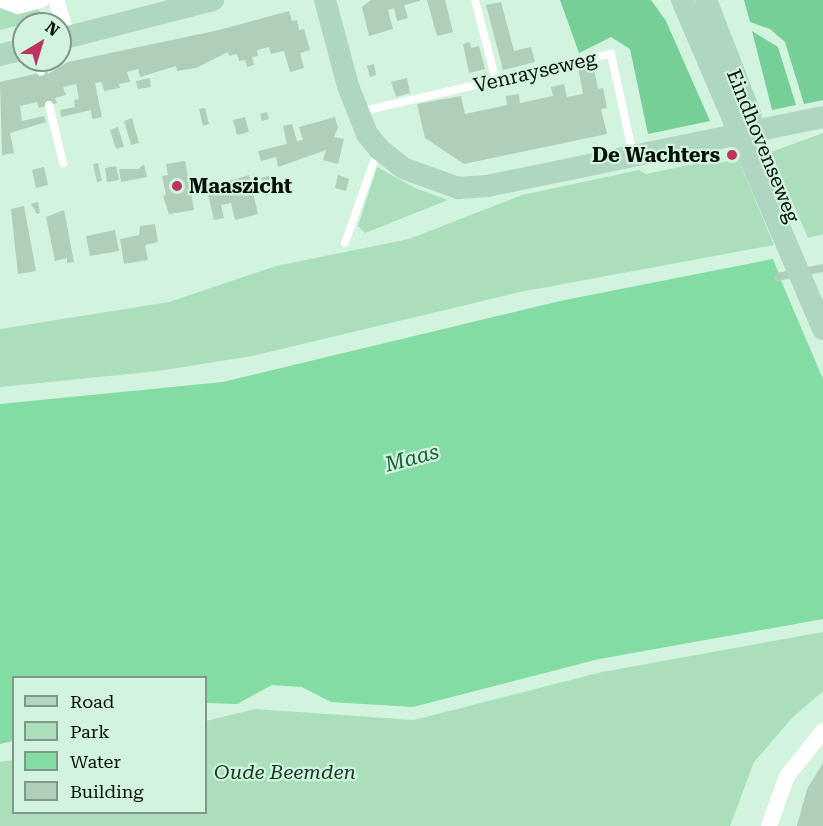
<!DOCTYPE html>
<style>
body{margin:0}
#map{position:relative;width:823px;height:826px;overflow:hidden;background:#d2f3dd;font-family:"Roboto Serif",serif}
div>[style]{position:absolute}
.green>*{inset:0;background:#abdfbc}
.forest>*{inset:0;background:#75cf97}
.water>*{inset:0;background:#83dca4}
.pier>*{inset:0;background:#d2f3dd}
.building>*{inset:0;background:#afcfb9}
.lane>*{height:8px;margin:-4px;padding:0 4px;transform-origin:4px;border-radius:4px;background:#fff}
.street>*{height:16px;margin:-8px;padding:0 8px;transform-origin:8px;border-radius:8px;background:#fff}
.secondary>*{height:22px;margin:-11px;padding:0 11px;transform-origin:11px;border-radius:11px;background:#aed6c0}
.dots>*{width:16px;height:16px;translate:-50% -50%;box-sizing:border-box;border:3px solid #d2f3dd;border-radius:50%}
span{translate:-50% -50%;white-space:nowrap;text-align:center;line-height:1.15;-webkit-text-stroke:4.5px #d2f3dd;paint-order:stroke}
.street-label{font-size:20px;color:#050f08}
.poi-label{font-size:20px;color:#050f08;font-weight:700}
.right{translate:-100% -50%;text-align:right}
.left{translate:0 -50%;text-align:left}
.park-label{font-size:20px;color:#113822;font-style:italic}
.water-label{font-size:21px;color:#1a5b38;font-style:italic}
.legend{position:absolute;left:12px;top:676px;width:195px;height:138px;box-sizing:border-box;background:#d2f3dd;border:2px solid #809888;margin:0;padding:8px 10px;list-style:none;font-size:18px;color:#050f08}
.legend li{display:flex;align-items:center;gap:12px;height:30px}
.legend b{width:30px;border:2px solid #809888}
.north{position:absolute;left:12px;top:12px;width:60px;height:60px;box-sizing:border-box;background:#d2f3dd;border:2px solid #809888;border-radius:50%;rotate:38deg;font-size:16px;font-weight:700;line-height:24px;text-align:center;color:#050f08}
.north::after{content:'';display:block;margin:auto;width:21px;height:27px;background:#be3161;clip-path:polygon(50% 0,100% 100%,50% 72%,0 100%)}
</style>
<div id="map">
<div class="green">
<div style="clip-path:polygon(0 6px,36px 8px,48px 18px,0 30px)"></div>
<div style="clip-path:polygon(823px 133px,823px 234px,808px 238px,771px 152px)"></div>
<div style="clip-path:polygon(738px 159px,774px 245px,520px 292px,252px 356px,158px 371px,0 387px,0 329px,169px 302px,276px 266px,409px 239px,522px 195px,639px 170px,646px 174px,713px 160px,719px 163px)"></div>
<div style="clip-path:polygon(377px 167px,415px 188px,448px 200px,365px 233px,358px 226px)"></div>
<div style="clip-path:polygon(823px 632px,823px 691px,793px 717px,754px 762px,730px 826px,0 826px,0 762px,13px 760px,14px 812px,206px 812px,206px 721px,255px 709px,414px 720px,602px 672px)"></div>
</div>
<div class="forest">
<div style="clip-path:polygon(560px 0,651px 0,666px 21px,710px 121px,648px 134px,630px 49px,611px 37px,579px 53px)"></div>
<div style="clip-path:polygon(744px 0,823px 0,823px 100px,804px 104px,785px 42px,770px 29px,750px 22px)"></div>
<div style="clip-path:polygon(752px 31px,778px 47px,796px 105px,772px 110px)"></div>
</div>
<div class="water">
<div style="clip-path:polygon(823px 249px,774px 278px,778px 281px,823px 272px,823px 619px,599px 659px,413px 707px,331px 702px,302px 687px,272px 685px,237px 704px,206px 703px,206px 678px,14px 678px,13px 741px,0 744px,0 404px,223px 382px,560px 301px)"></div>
</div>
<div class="pier">
<div style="clip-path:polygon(823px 246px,823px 267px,780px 276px,772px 257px)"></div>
<div style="clip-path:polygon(823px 269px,823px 379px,780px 278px)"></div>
</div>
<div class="building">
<div style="clip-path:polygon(371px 0,420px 0,420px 1px,404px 5px,408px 18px,397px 21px,394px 8px,388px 10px,393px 29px,369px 36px,362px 7px)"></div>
<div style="clip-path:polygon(427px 0,445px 0,453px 32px,437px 36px)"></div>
<div style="clip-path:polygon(501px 2px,514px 51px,531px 47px,535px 62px,503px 70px,486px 5px)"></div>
<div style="clip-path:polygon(289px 11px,292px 21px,297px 20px,299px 30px,304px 29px,310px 50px,300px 53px,304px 68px,290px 72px,284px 51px,271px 54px,269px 47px,257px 50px,258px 56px,252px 57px,254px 65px,247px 67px,245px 60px,239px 61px,237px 54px,229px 56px,228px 52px,196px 68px,177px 71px,176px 66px,140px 77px,138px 69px,127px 72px,130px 82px,119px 84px,120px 88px,104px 91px,102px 82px,95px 83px,102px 117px,92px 119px,91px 110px,61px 117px,60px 110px,75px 107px,74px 100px,79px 99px,76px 84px,63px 87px,66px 95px,55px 98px,57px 103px,39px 108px,37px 102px,20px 106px,22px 121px,44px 116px,46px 122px,10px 133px,14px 153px,2px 155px,0 82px,47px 71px,48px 74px,68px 62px,219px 30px)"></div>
<div style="clip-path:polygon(470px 42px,471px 48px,479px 46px,485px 69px,469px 73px,463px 44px)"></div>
<div style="clip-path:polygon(374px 64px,376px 75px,370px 77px,367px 66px)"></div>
<div style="clip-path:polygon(593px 64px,598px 89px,603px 88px,607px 108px,601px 109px,607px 134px,464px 164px,425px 138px,417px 104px,461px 96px,465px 114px,507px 105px,506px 96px,519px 94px,520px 103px,553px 96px,551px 87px,564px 84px,567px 97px,583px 94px,578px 67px)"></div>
<div style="clip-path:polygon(150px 78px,151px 87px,138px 89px,136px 81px)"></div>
<div style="clip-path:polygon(407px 78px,410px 93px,396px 97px,391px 82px)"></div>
<div style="clip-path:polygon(205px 108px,209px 124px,203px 126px,199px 109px)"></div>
<div style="clip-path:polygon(267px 112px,269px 119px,262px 121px,260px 114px)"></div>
<div style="clip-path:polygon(245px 117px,249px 132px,237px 135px,233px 120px)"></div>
<div style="clip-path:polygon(335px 117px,338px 128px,334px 137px,344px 139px,338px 164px,323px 160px,326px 150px,278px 167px,276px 157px,261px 161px,258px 151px,287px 144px,283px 126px,292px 124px,297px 141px,303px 140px,299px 127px)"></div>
<div style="clip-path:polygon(132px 118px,139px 143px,131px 145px,124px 121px)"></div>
<div style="clip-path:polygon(118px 127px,124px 147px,116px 149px,110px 130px)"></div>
<div style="clip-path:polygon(185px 161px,194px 210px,169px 214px,163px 196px,166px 195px,162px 176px,168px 175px,166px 164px)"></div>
<div style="clip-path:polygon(98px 163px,102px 181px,97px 182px,93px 164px)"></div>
<div style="clip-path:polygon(144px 164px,147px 177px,121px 182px,119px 169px,138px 169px)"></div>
<div style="clip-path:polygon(116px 166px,119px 180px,107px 182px,105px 168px)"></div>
<div style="clip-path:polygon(44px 167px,48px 185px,36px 188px,32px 170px)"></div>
<div style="clip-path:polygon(249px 175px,258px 214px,235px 220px,231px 203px,221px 205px,224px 218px,214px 220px,205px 182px,215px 179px,216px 185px)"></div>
<div style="clip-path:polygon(338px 175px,349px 179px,346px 191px,335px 188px)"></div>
<div style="clip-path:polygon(269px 176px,273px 194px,266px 196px,261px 178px)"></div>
<div style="clip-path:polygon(38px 202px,40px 213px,37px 214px,31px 204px)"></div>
<div style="clip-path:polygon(24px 206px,36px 271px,18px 274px,11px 209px)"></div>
<div style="clip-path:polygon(64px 210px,74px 262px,67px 263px,67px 258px,55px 261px,46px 217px)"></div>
<div style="clip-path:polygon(155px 224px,158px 242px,145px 245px,148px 260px,124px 264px,120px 239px,139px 235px,140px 226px)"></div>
<div style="clip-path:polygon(115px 230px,119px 251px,90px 256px,86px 236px)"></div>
<div style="clip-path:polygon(823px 264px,823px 272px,778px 281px,774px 278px,777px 273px)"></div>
<div style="clip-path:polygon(823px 763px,823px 826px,797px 826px,807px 789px)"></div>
</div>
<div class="lane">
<div style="left:475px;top:0;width:84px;rotate:75.5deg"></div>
<div style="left:38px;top:60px;width:12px;rotate:76deg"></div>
<div style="left:49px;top:105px;width:60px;rotate:76.4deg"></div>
<div style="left:359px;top:112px;width:259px;rotate:-13deg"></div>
<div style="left:611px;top:54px;width:103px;rotate:77.7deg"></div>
<div style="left:345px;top:243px;width:99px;rotate:-70.5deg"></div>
</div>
<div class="street">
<div style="left:1px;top:0;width:18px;rotate:19deg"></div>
<div style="left:18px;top:6px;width:24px;rotate:-15deg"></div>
<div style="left:56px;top:0;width:39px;rotate:73deg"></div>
<div style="left:769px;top:826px;width:53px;rotate:-70.2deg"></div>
<div style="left:787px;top:776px;width:58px;rotate:-51.3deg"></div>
</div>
<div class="secondary">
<div style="left:325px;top:0;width:89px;rotate:75deg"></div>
<div style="left:348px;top:86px;width:52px;rotate:68.4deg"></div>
<div style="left:367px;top:134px;width:19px;rotate:51deg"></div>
<div style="left:379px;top:149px;width:31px;rotate:38deg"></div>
<div style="left:403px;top:168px;width:59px;rotate:20deg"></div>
<div style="left:458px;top:188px;width:29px;rotate:-4deg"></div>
<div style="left:487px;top:186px;width:343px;rotate:-11.6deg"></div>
<div style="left:682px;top:0;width:358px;rotate:66.8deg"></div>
<div style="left:706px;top:0;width:124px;rotate:68.8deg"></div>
<div style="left:60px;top:39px;width:158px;rotate:-14.3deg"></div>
<div style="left:0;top:55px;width:25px;rotate:-14deg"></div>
</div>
<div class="dots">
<div style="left:732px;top:155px;background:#be3161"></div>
<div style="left:177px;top:186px;background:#be3161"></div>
</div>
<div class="street-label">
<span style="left:535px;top:72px;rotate:-13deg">Venrayseweg</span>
<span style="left:763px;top:146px;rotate:68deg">Eindhovenseweg</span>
</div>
<div class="poi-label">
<span class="right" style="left:720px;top:155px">De Wachters</span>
<span class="left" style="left:189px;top:186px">Maaszicht</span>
</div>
<div class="park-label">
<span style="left:285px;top:772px">Oude Beemden</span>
</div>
<div class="water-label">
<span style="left:412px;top:458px;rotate:-15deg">Maas</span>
</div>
<ul class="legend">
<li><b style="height:8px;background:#aed6c0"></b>Road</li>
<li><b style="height:16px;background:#abdfbc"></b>Park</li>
<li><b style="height:16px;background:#83dca4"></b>Water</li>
<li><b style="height:16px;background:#afcfb9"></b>Building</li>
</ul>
<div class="north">N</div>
</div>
